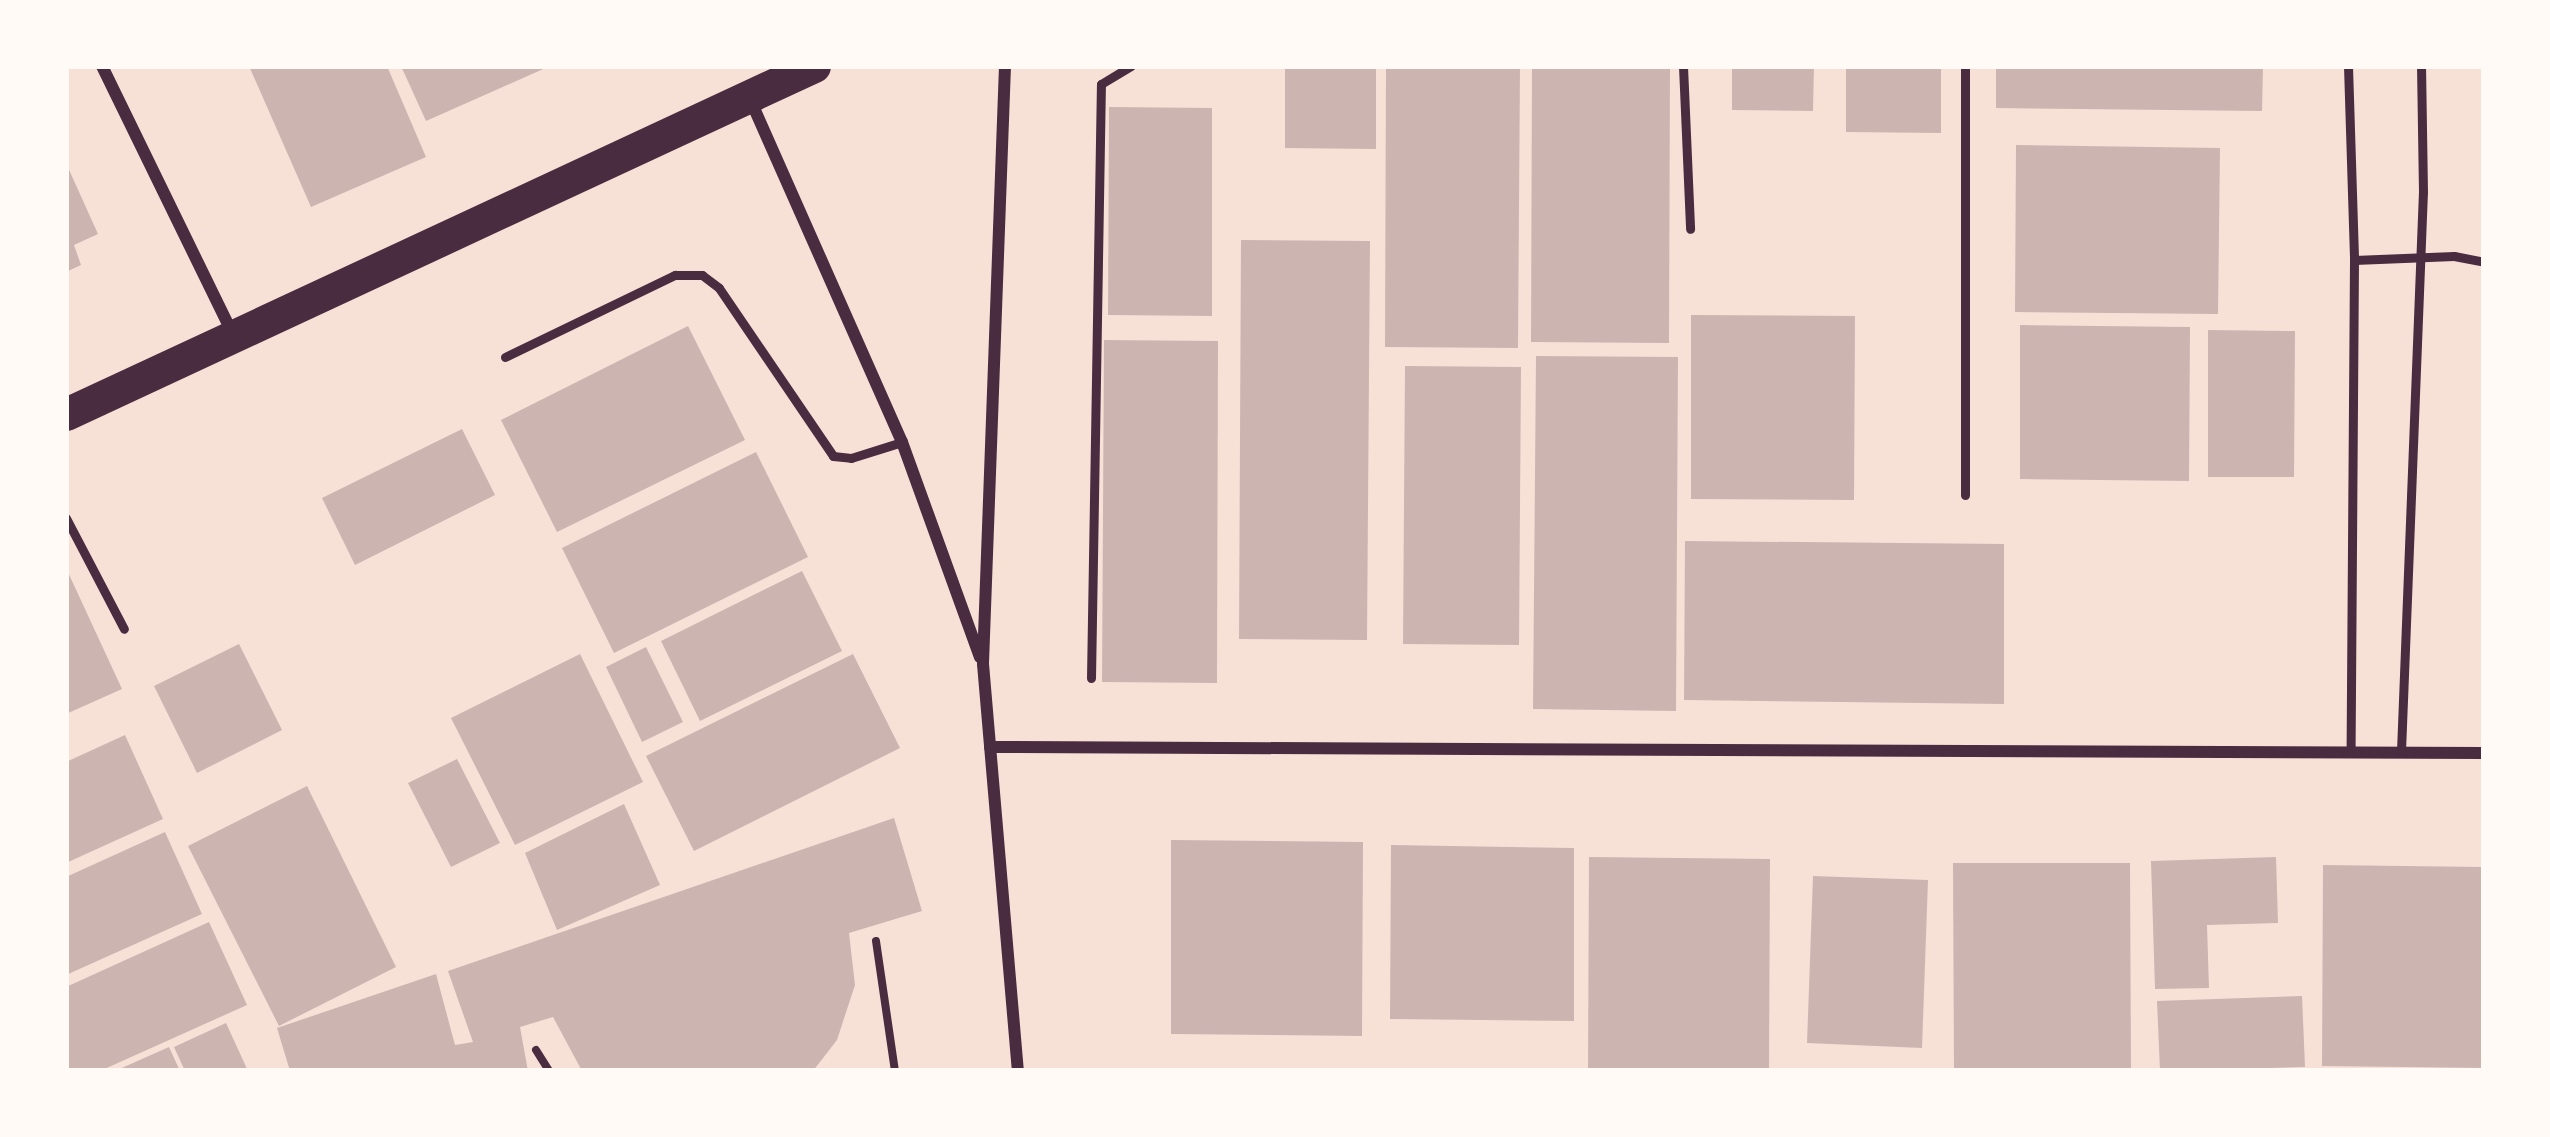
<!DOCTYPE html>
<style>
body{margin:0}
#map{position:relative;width:2550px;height:1137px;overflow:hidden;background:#f7e1d7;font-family:"Source Sans 3",sans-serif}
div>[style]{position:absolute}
.building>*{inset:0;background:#ccb4b1}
.path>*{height:8px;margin:-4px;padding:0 4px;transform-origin:4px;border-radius:4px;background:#4a2c40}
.service>*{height:9px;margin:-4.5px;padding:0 4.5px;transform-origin:4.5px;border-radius:4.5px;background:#4a2c40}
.minor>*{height:12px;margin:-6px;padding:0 6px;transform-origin:6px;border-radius:6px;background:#4a2c40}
.trunk>*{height:33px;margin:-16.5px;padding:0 16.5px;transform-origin:16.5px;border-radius:16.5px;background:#4a2c40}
span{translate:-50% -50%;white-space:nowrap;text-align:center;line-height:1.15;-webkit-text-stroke:12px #fffaf5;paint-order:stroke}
.frame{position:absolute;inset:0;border:69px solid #fffaf5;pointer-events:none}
</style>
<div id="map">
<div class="building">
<div style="clip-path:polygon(249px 66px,387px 66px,426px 157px,311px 207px)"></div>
<div style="clip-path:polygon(401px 66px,550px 66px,426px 121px)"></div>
<div style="clip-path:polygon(1285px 66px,1376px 66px,1376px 149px,1285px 148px)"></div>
<div style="clip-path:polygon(1386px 66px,1520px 66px,1518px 348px,1385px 347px)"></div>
<div style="clip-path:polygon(1532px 66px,1670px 66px,1669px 343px,1531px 342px)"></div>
<div style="clip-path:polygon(1732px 66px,1814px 66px,1813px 111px,1732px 110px)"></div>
<div style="clip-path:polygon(1846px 66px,1941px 66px,1941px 133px,1846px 132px)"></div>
<div style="clip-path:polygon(1996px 66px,2263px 66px,2262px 111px,1996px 108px)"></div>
<div style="clip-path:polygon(1109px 107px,1212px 108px,1212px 316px,1108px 315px)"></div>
<div style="clip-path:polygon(2016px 145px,2220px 148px,2218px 314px,2015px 312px)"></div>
<div style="clip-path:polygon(66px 163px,98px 234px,74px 245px,81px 265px,66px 272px)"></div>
<div style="clip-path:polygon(1241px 240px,1370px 241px,1367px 640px,1239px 639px)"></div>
<div style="clip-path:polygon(1691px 315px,1855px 316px,1854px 500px,1691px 499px)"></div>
<div style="clip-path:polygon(2020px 325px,2190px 327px,2189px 481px,2020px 479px)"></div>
<div style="clip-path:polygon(688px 326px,745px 440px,557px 532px,501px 420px)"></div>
<div style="clip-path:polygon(2208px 330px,2295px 331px,2294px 477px,2208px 477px)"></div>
<div style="clip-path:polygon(1104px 340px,1218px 341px,1217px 683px,1102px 682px)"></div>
<div style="clip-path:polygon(1536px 356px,1678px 357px,1676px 711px,1533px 709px)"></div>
<div style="clip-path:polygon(1405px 366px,1521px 367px,1519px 645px,1403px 644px)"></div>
<div style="clip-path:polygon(462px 429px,495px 495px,355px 565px,322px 498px)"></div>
<div style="clip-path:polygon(756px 452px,808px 557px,614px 653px,562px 548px)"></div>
<div style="clip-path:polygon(1685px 541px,2004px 544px,2004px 704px,1684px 700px)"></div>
<div style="clip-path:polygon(66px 568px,122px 689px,66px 714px)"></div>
<div style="clip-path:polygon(802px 571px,842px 651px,700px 721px,661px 641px)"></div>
<div style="clip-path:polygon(239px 644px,282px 730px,197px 773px,154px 686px)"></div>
<div style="clip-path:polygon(646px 647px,683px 722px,642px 742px,606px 667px)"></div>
<div style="clip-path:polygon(580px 654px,643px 782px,515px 845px,451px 718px)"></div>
<div style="clip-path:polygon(853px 654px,900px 748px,694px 851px,646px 756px)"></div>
<div style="clip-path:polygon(125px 735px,163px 819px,66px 863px,66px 762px)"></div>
<div style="clip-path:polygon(457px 759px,500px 843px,451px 867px,408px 783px)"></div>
<div style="clip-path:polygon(307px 786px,396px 967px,279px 1026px,188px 846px)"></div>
<div style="clip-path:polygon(624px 804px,660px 885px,557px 930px,525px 853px)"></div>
<div style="clip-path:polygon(894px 818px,922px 911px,849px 933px,855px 985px,837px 1040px,813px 1071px,582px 1071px,553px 1017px,520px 1027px,528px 1071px,290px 1071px,277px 1028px,436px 974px,455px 1045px,473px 1042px,448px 971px)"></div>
<div style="clip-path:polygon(165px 832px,202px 914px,66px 975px,66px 877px)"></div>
<div style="clip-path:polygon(1171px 840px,1363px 842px,1362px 1036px,1171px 1034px)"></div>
<div style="clip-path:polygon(1391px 845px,1574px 848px,1574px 1021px,1390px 1019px)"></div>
<div style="clip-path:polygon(1589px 857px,1770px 859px,1769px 1071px,1588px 1071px)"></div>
<div style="clip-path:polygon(2276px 857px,2278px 923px,2207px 925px,2209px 988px,2155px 989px,2151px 861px)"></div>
<div style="clip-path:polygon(1953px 863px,2130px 863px,2131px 1071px,1954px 1071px)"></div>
<div style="clip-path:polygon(2323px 865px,2484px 867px,2484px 1068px,2322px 1066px)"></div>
<div style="clip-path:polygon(1813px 876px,1928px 880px,1922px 1048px,1807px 1043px)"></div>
<div style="clip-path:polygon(209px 922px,247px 1005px,100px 1071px,66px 1071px,66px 987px)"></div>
<div style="clip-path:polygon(2302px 996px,2305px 1067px,2160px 1071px,2157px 1001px)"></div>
<div style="clip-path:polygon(226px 1023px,248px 1071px,185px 1071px,174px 1047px)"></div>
<div style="clip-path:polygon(169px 1047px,180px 1071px,115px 1071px)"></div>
</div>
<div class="path">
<div style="left:876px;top:941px;width:131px;rotate:81.7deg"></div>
<div style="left:536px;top:1050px;width:25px;rotate:58deg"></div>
</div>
<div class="service">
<div style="left:1683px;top:66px;width:163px;rotate:87.5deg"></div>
<div style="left:2348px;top:66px;width:194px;rotate:88.2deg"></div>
<div style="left:2354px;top:260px;width:491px;rotate:90.4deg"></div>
<div style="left:2354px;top:260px;width:100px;rotate:-2.3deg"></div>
<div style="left:2454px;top:256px;width:31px;rotate:11deg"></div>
<div style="left:505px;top:357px;width:189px;rotate:-25.8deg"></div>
<div style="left:675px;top:275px;width:27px"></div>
<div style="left:702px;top:275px;width:21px;rotate:37deg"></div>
<div style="left:719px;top:288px;width:203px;rotate:55.8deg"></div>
<div style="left:833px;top:456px;width:18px;rotate:6deg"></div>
<div style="left:851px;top:458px;width:53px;rotate:-17.4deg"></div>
<div style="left:1965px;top:495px;width:429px;rotate:-90deg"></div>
<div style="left:66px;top:518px;width:125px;rotate:62.4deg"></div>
<div style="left:1091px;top:678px;width:594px;rotate:-89.04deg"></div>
<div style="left:1101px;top:84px;width:35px;rotate:-31deg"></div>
<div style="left:2401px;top:751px;width:559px;rotate:-87.75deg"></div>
<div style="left:2423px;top:192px;width:126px;rotate:-90.9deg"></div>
</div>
<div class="minor">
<div style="left:102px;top:66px;width:299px;rotate:64deg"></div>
<div style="left:1005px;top:66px;width:598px;rotate:92.11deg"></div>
<div style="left:983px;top:664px;width:409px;rotate:85.1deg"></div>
<div style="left:750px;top:99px;width:375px;rotate:66.1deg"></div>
<div style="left:902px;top:442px;width:229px;rotate:70.1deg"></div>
<div style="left:990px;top:747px;width:1494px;rotate:0.23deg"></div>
</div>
<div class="trunk">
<div style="left:66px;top:414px;width:825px;rotate:-24.95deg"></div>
</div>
<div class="frame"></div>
</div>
